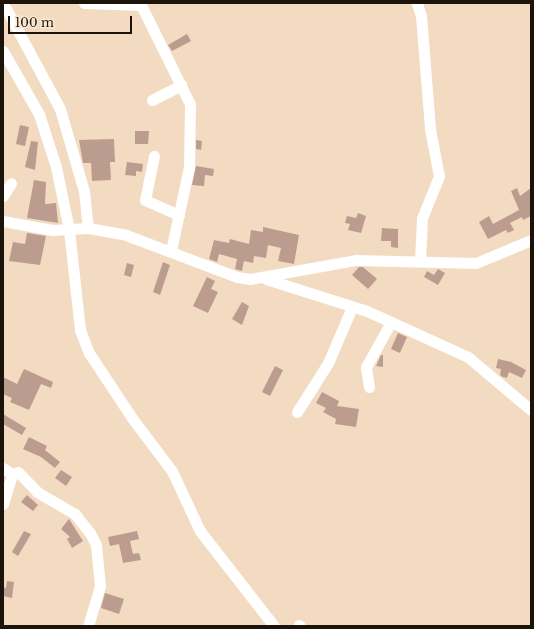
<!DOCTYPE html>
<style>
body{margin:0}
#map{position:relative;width:534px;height:629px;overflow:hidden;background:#f2dbc1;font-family:"Libre Baskerville",serif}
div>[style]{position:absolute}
.building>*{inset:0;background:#bd9c90}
.minor>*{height:11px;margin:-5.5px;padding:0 5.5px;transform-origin:5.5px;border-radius:5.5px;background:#fff}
span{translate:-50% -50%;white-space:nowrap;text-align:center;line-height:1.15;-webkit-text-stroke:4px #fce9d4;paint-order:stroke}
.frame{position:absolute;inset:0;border:4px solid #1c140b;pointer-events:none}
.scale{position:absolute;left:8px;top:16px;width:124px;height:18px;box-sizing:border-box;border:2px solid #1c140b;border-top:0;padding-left:5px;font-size:12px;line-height:14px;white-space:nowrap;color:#1c140b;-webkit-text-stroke:3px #fce9d4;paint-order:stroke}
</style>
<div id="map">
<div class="building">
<div style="clip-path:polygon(187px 34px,191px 41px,172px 51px,168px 45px)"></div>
<div style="clip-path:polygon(20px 125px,29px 127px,25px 146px,16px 144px)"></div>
<div style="clip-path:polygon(135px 131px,149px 131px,148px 144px,135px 144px)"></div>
<div style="clip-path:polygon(114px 139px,115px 162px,110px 162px,111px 180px,92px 181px,91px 163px,83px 163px,79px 140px)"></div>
<div style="clip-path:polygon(196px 140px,202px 141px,201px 150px,196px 149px)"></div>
<div style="clip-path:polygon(31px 141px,38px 142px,35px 170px,25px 167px)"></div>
<div style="clip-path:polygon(127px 162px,143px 164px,142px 172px,136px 171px,136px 176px,125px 175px)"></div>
<div style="clip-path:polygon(196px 166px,214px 169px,213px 176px,205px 175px,204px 186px,192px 185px)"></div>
<div style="clip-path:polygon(34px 180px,46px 182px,45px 204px,56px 203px,58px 223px,27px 218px)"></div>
<div style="clip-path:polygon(517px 188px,520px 196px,531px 188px,531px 216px,523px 220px,522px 217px,510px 223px,514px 230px,508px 233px,506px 230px,488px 239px,479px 222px,489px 216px,493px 224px,519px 210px,511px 191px)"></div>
<div style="clip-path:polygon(358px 213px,366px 216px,361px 233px,348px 230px,350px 224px,345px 223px,347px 216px,356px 218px)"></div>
<div style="clip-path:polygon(263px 227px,299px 235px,294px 264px,278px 261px,281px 248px,268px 245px,266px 258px,254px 256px,253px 263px,244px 261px,242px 271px,235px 269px,237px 259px,219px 254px,217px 262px,209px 259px,214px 240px,229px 243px,230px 239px,249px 244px,251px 230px,263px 232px)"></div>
<div style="clip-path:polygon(382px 228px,398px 229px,398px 248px,391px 247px,391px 241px,381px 241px)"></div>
<div style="clip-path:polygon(27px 233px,46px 236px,40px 265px,9px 261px,13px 242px,25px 244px)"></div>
<div style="clip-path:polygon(163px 262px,170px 265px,160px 295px,153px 292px)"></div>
<div style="clip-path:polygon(127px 263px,134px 265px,131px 277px,124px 275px)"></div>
<div style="clip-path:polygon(359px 267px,363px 267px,377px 279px,368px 289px,352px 275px)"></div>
<div style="clip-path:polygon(438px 269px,445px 273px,438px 285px,424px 277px,427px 271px,434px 275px)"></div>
<div style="clip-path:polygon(207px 277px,215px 281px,211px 289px,218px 292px,208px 313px,193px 306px)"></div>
<div style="clip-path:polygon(242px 302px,249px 306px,242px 325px,232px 319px)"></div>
<div style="clip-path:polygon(398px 333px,407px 337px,400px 353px,391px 349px)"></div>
<div style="clip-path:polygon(381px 355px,383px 355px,383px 367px,376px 366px)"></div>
<div style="clip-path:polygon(498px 359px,511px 362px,526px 370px,522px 378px,509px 372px,507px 378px,503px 377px,500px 375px,501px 369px,496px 368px)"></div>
<div style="clip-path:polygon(275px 366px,283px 370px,270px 396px,262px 392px)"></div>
<div style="clip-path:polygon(24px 369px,53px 382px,51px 388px,41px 384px,29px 410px,10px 402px,12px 398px,3px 394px,3px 377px,17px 384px)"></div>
<div style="clip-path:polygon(322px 392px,339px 401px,337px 406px,359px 409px,356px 427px,335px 424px,336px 419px,323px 412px,326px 408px,316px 403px)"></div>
<div style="clip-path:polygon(3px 414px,26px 428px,22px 435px,3px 424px)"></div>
<div style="clip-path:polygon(29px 437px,47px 446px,45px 450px,60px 462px,55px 468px,41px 457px,23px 449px)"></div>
<div style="clip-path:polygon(61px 470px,72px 477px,66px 486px,55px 478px)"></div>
<div style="clip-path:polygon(27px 495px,38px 505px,33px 511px,21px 502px)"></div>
<div style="clip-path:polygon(69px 519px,83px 541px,72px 548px,67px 539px,70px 537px,61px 529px)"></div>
<div style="clip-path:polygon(24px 531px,31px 534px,18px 556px,12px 552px)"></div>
<div style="clip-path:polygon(137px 531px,139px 539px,130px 541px,133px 554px,139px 553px,141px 560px,123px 563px,119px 544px,110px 546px,108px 537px)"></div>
<div style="clip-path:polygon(7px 581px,14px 582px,12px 598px,3px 596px,3px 587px,6px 588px)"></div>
<div style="clip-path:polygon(105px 593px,124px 599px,119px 614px,101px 608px)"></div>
</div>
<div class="minor">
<div style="left:3px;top:3px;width:120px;rotate:61.7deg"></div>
<div style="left:60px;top:109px;width:85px;rotate:73.7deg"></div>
<div style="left:84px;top:191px;width:37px;rotate:84deg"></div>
<div style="left:84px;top:3px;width:57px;rotate:2deg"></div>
<div style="left:141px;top:5px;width:110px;rotate:63.7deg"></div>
<div style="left:190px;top:104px;width:63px;rotate:90.9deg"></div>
<div style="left:189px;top:167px;width:85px;rotate:102.2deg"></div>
<div style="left:417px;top:3px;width:14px;rotate:73deg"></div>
<div style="left:421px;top:16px;width:113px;rotate:85.4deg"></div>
<div style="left:430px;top:129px;width:48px;rotate:79.2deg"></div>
<div style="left:439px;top:176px;width:45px;rotate:112deg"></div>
<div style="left:422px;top:218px;width:43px;rotate:92.7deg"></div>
<div style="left:3px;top:51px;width:73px;rotate:60.3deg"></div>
<div style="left:39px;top:114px;width:56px;rotate:72.2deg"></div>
<div style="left:56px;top:167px;width:64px;rotate:78.3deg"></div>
<div style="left:69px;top:230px;width:101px;rotate:83.7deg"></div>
<div style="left:80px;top:330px;width:25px;rotate:69deg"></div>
<div style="left:89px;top:353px;width:78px;rotate:56.5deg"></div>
<div style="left:132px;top:418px;width:66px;rotate:53deg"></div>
<div style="left:172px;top:471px;width:66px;rotate:65deg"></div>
<div style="left:200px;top:531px;width:120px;rotate:52.1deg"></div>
<div style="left:152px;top:100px;width:33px;rotate:-27deg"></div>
<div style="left:154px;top:156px;width:45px;rotate:101.6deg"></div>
<div style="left:145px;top:200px;width:37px;rotate:24deg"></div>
<div style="left:3px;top:196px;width:15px;rotate:-58deg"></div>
<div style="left:3px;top:221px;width:50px;rotate:10.4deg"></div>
<div style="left:52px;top:230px;width:36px;rotate:-3deg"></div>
<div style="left:88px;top:228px;width:39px;rotate:10deg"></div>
<div style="left:126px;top:235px;width:119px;rotate:20.7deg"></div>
<div style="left:237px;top:277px;width:13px;rotate:9deg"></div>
<div style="left:250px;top:279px;width:108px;rotate:-10.2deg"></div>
<div style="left:356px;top:260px;width:120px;rotate:1.4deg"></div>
<div style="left:476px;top:263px;width:60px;rotate:-22.7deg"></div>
<div style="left:266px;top:279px;width:106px;rotate:17.6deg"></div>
<div style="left:367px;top:311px;width:111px;rotate:24.5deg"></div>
<div style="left:468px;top:357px;width:82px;rotate:40.1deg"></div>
<div style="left:369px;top:387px;width:20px;rotate:-99deg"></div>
<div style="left:366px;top:367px;width:51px;rotate:-60.9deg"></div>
<div style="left:297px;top:412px;width:58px;rotate:-57.7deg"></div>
<div style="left:328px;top:363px;width:61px;rotate:-66.8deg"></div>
<div style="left:3px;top:468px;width:11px;rotate:34deg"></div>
<div style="left:3px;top:504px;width:31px;rotate:-73deg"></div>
<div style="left:12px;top:474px;width:6px;rotate:-18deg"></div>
<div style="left:18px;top:472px;width:28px;rotate:46deg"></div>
<div style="left:37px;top:492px;width:44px;rotate:30.1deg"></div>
<div style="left:75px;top:514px;width:24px;rotate:52deg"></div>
<div style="left:90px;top:533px;width:13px;rotate:63deg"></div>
<div style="left:96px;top:545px;width:41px;rotate:84.4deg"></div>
<div style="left:100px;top:586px;width:42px;rotate:106.7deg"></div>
<div style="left:299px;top:625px;width:1px;rotate:45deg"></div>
</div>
<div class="frame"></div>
<div class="scale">100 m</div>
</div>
